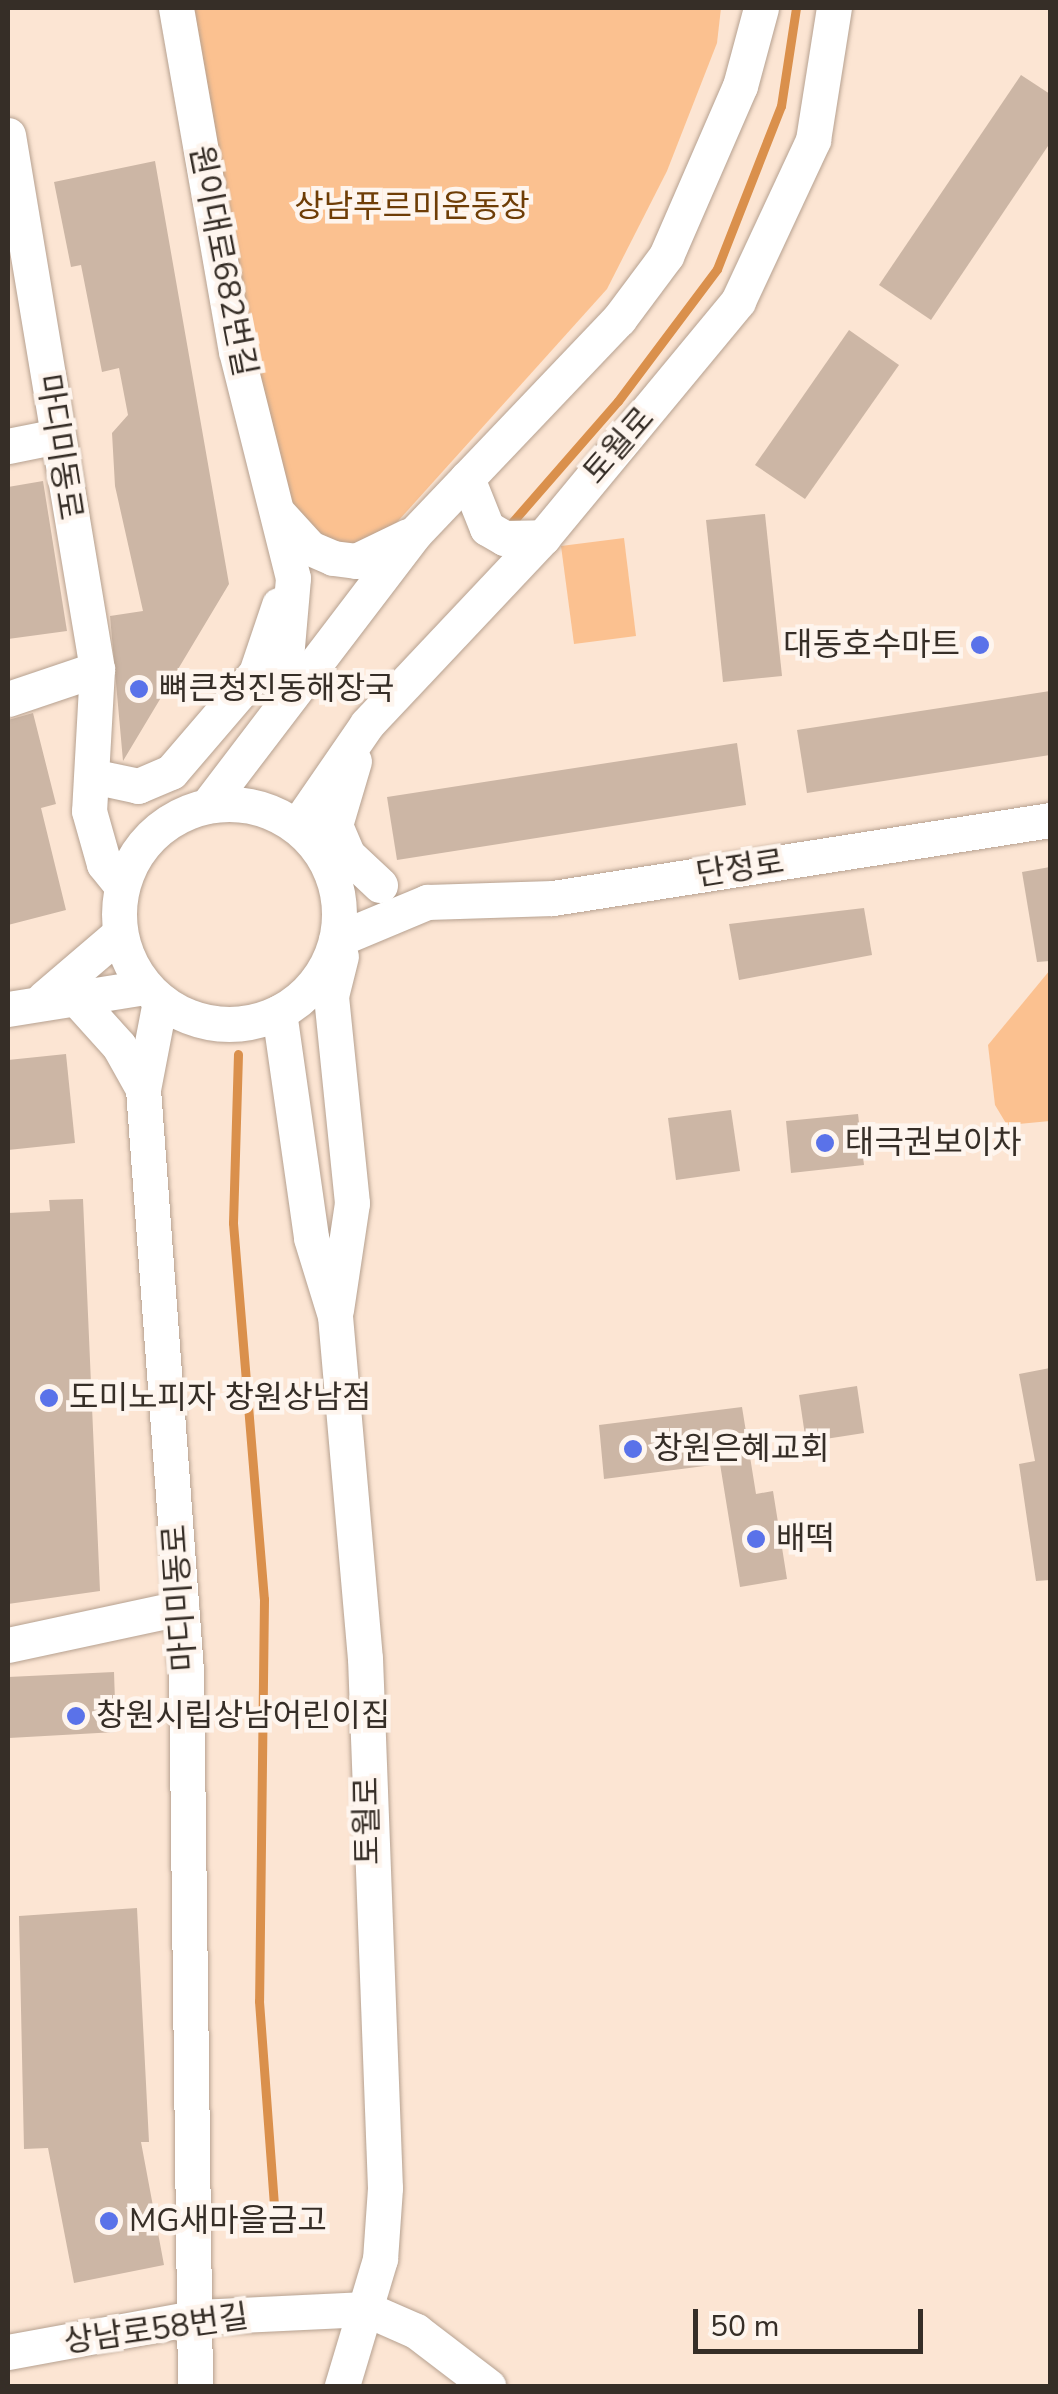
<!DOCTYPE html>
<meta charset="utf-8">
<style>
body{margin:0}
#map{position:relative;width:1058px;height:2394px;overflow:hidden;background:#fce5d3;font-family:"Nunito Sans","Noto Sans KR",sans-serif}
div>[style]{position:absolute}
.green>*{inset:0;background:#fbc190}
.stream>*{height:9px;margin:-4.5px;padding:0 4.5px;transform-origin:4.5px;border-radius:4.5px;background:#da904c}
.building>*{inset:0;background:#ccb6a5}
.roads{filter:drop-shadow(0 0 2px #b6a190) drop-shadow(0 0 2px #b6a190)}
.minor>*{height:35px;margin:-17.5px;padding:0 17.5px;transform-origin:17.5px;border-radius:17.5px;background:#fff}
.minor>.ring{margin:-17.5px;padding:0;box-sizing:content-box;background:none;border:35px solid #fff;border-radius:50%}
.dots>*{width:28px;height:28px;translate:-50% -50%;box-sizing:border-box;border:5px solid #fef5ee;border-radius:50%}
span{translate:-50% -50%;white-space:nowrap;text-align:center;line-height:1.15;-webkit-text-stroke:9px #fef5ee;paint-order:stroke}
.park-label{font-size:32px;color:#6e3d06}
.street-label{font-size:32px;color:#362e27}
.poi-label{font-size:32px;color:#362e27}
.right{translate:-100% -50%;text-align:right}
.left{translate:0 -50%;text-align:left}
.frame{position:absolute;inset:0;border:10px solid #362e27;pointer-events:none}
.scale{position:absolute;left:693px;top:2309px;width:230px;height:45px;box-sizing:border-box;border:5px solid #362e27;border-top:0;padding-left:12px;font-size:30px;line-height:35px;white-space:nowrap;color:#362e27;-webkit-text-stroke:8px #fef5ee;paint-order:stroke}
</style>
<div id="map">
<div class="green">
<div style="clip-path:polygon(176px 8px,721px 8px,717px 43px,667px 171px,607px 289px,390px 530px,350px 547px,320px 545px,285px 514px)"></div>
<div style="clip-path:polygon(624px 538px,636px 636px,574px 644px,561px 546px)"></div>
<div style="clip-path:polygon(1050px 970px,1050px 1121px,1007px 1125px,995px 1105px,988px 1045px)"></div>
</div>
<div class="stream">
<div style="left:508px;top:527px;width:167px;rotate:-48.9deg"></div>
<div style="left:618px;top:401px;width:165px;rotate:-53.1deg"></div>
<div style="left:717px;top:269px;width:175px;rotate:-68.6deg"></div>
<div style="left:781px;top:106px;width:99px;rotate:-81.3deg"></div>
<div style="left:238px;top:1054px;width:169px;rotate:91.7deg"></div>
<div style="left:233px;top:1223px;width:377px;rotate:85.3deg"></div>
<div style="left:264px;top:1599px;width:402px;rotate:90.7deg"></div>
<div style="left:259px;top:2001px;width:204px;rotate:85.8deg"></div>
</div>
<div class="building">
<div style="clip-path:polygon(1021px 75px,1050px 94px,1050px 143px,931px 320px,879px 285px)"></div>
<div style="clip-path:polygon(155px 161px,229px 584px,123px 761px,110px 616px,143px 611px,115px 486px,112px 433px,128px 415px,119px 368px,102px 372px,81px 265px,71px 267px,54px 182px)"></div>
<div style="clip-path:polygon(849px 330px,899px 365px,805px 499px,755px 465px)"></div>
<div style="clip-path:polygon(43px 481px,67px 631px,8px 639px,8px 487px)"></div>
<div style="clip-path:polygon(765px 514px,782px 676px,723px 682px,706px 520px)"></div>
<div style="clip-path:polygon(1050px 691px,1050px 755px,807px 793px,797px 730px)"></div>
<div style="clip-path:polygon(33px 713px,56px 804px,41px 808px,66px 910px,8px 925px,8px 720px)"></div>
<div style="clip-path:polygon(737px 743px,746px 805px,397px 860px,387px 797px)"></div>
<div style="clip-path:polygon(1050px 867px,1050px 961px,1037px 962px,1022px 872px)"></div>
<div style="clip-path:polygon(864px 908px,872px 955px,739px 980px,729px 924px)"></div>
<div style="clip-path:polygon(66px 1054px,75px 1143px,8px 1150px,8px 1060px)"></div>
<div style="clip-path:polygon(731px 1110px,740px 1171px,676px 1180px,668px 1118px)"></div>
<div style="clip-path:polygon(858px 1114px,864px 1165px,791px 1173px,786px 1121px)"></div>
<div style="clip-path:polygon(83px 1199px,100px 1591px,8px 1604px,8px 1213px,50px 1211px,49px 1200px)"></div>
<div style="clip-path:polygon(1050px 1368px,1050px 1580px,1036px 1581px,1019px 1464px,1035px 1461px,1019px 1374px)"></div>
<div style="clip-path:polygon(857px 1386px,864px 1433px,806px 1442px,799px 1395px)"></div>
<div style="clip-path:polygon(742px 1407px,756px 1494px,773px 1491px,787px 1579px,740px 1587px,720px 1464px,604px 1479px,599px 1425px)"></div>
<div style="clip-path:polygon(114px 1672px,116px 1732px,9px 1738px,8px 1677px)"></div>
<div style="clip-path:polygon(137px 1908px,149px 2142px,141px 2142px,164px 2265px,74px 2283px,48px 2148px,24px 2149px,19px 1916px)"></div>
</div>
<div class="roads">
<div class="minor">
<div style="left:176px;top:8px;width:348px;rotate:80.1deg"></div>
<div style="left:236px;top:351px;width:234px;rotate:75.9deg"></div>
<div style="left:293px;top:578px;width:125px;rotate:95deg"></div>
<div style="left:8px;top:135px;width:541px;rotate:80.54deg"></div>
<div style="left:97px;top:669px;width:142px;rotate:93.2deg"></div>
<div style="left:89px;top:811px;width:55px;rotate:74.2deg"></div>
<div style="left:104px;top:864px;width:28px;rotate:51deg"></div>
<div style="left:8px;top:446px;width:50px;rotate:-11.5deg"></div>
<div style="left:467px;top:478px;width:54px;rotate:68.2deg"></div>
<div style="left:487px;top:528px;width:20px;rotate:30deg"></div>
<div style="left:504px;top:538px;width:39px;rotate:-1deg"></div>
<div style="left:279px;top:514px;width:46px;rotate:47.6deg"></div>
<div style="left:310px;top:548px;width:25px;rotate:23deg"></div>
<div style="left:333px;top:558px;width:23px;rotate:7deg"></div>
<div style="left:356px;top:561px;width:58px;rotate:-25.7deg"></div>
<div style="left:8px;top:699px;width:94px;rotate:-18.6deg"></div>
<div style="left:354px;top:761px;width:67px;rotate:106.5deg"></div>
<div style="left:335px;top:825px;width:33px;rotate:67deg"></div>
<div style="left:348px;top:855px;width:44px;rotate:43.2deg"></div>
<div style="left:106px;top:779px;width:33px;rotate:12deg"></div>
<div style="left:138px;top:786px;width:36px;rotate:-23deg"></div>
<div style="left:171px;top:772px;width:130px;rotate:-49.4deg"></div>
<div style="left:256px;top:673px;width:72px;rotate:-71.3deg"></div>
<div class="ring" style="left:119px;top:804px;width:185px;height:185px"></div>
<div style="left:207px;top:806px;width:343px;rotate:-52.7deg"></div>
<div style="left:415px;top:533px;width:296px;rotate:-46.4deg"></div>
<div style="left:619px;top:319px;width:79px;rotate:-53.3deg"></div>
<div style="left:666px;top:256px;width:185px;rotate:-66.5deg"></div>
<div style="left:740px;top:86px;width:81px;rotate:-74.9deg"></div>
<div style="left:297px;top:826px;width:124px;rotate:-55.5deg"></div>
<div style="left:367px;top:724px;width:257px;rotate:-46.7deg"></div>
<div style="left:543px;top:537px;width:306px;rotate:-50.4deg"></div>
<div style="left:738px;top:301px;width:178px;rotate:-65deg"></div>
<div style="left:813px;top:140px;width:134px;rotate:-81deg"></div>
<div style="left:336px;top:940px;width:99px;rotate:-22.7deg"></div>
<div style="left:427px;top:902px;width:126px;rotate:-1.8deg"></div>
<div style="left:553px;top:898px;width:503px;rotate:-8.92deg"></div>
<div style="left:74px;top:996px;width:67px;rotate:48deg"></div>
<div style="left:119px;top:1046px;width:49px;rotate:60.8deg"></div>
<div style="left:44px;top:998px;width:100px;rotate:-40.5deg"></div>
<div style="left:160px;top:1001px;width:90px;rotate:100.9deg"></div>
<div style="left:143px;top:1089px;width:583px;rotate:85.77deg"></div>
<div style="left:186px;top:1670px;width:716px;rotate:89.28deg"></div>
<div style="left:8px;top:1009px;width:139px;rotate:-9.1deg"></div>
<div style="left:279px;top:1012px;width:228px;rotate:81.9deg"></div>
<div style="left:311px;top:1238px;width:82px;rotate:72.9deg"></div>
<div style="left:335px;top:1316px;width:343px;rotate:85deg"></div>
<div style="left:365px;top:1658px;width:530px;rotate:87.84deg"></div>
<div style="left:385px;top:2188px;width:71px;rotate:94deg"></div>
<div style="left:380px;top:2259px;width:133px;rotate:106.7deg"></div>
<div style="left:336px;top:1310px;width:108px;rotate:-81.5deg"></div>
<div style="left:352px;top:1203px;width:208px;rotate:-95.8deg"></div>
<div style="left:331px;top:996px;width:41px;rotate:-76deg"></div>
<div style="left:8px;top:1645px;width:177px;rotate:-12.1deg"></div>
<div style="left:8px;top:2352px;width:193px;rotate:-10.4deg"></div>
<div style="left:198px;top:2317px;width:168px;rotate:-2.7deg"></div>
<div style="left:366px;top:2309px;width:55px;rotate:23.7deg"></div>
<div style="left:416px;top:2331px;width:91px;rotate:37.4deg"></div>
</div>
</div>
<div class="dots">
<div style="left:980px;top:645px;background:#5a72e9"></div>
<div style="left:139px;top:689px;background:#5a72e9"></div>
<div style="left:825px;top:1143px;background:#5a72e9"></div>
<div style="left:49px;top:1398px;background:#5a72e9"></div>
<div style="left:633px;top:1449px;background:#5a72e9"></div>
<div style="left:756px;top:1539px;background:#5a72e9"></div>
<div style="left:76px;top:1716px;background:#5a72e9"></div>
<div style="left:109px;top:2221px;background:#5a72e9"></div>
</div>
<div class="park-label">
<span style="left:412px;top:207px">상남푸르미운동장</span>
</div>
<div class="street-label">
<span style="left:222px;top:261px;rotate:79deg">원이대로682번길</span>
<span style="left:619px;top:446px;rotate:-49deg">토월로</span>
<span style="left:59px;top:447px;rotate:81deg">마디미동로</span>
<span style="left:740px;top:869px;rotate:-9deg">단정로</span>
<span style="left:180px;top:1598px;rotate:-94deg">마디미동로</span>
<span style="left:368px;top:1821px;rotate:-91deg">토월로</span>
<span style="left:156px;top:2330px;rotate:-8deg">상남로58번길</span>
</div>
<div class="poi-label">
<span class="right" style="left:960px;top:645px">대동호수마트</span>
<span class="left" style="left:159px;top:689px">뼈큰청진동해장국</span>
<span class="left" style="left:845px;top:1143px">태극권보이차</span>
<span class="left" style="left:69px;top:1398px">도미노피자 창원상남점</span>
<span class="left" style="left:653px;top:1449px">창원은혜교회</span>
<span class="left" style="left:776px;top:1539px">배떡</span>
<span class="left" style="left:96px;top:1716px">창원시립상남어린이집</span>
<span class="left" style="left:129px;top:2221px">MG새마을금고</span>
</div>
<div class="frame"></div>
<div class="scale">50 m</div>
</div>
